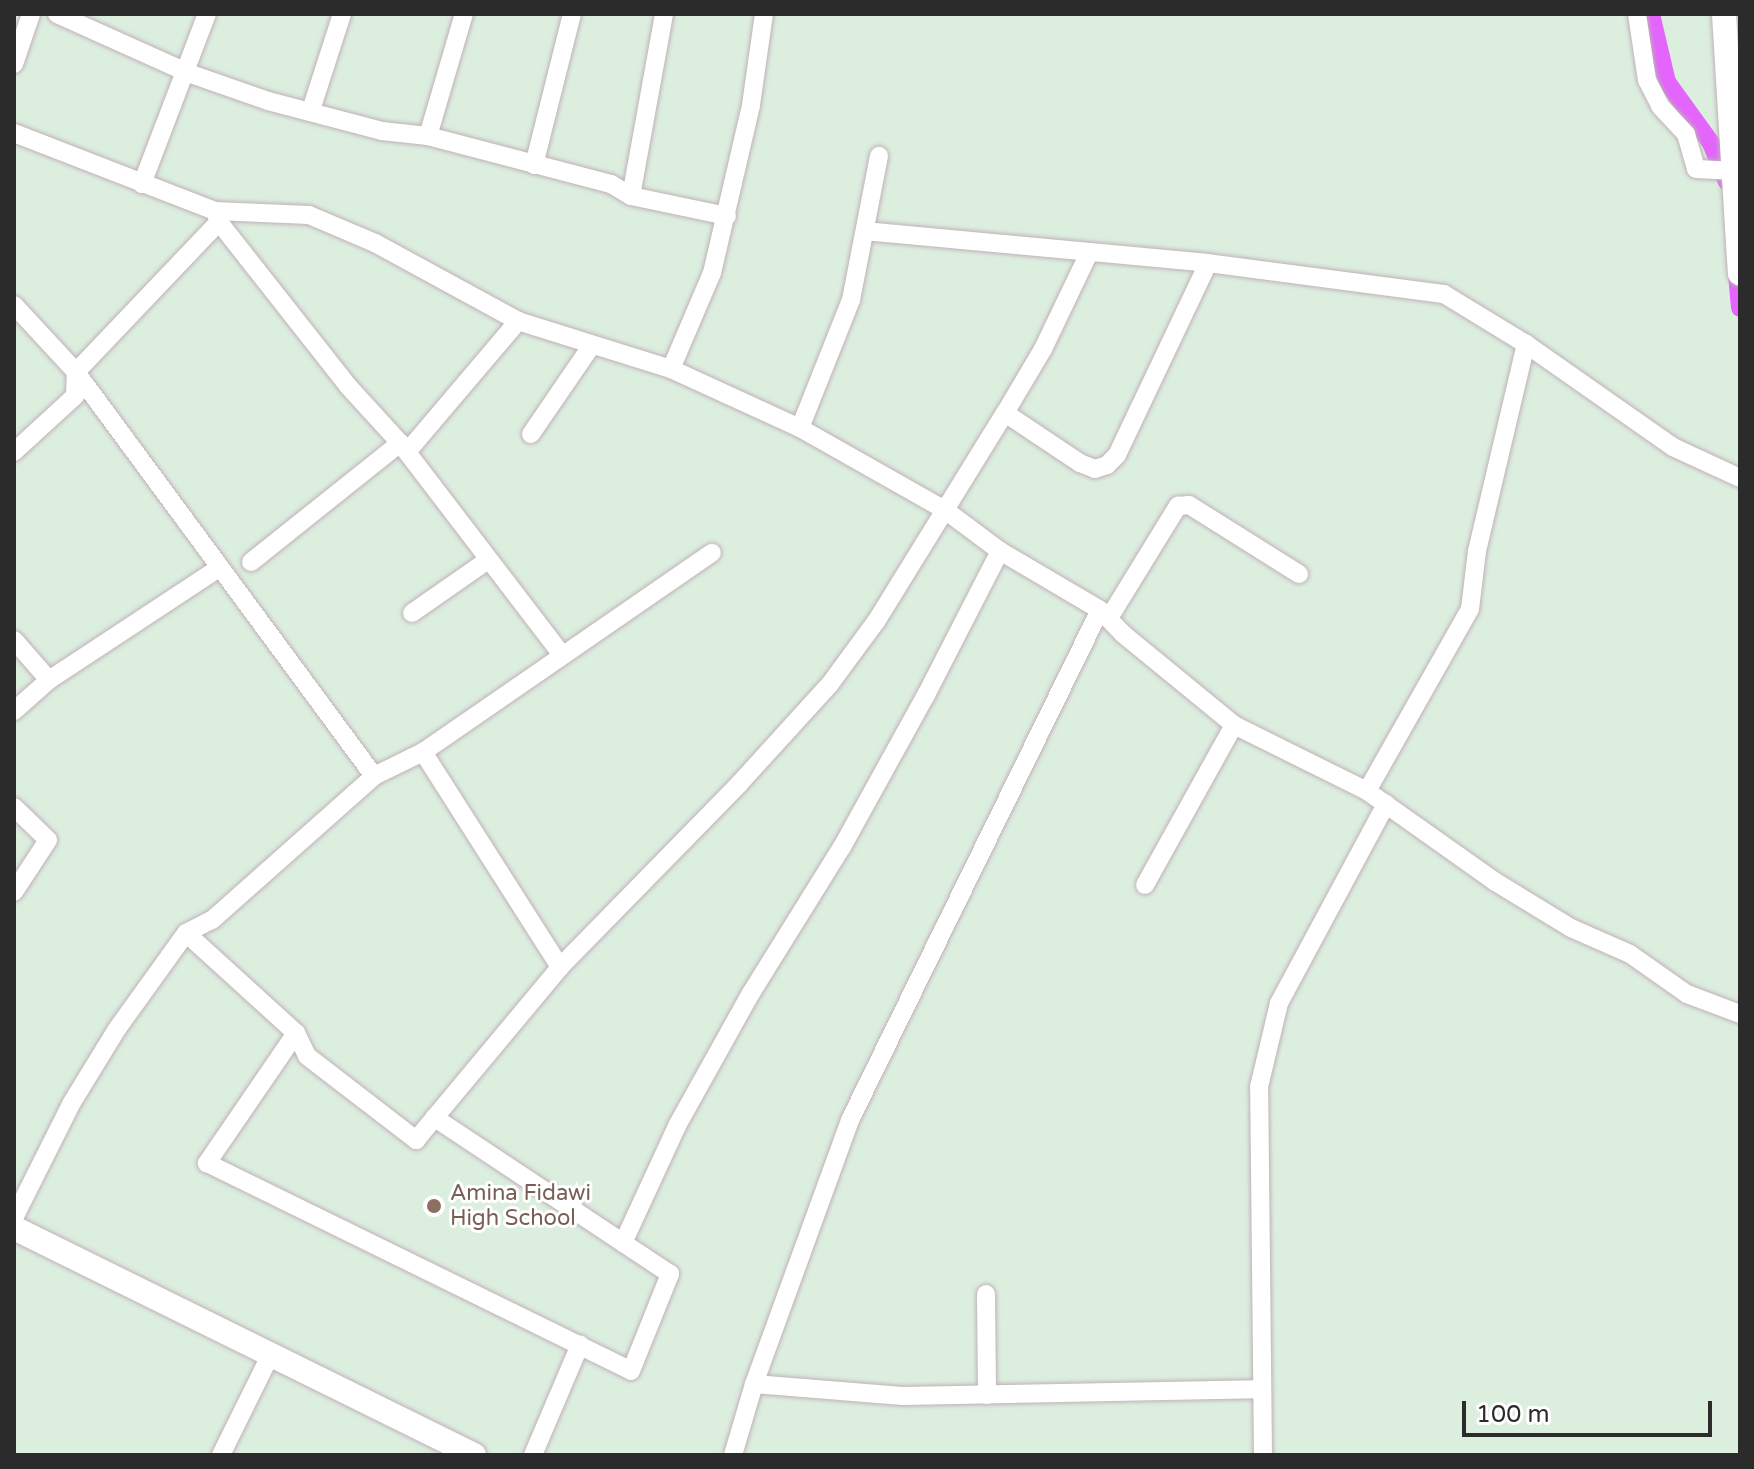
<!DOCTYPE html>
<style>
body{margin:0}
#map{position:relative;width:1754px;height:1469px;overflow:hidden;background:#dcefdf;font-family:"Varela Round",sans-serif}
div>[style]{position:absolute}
.canal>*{height:18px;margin:-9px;padding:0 9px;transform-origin:9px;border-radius:9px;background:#e365fb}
.roads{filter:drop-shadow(0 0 2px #c1b0ba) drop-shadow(0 0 2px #c1b0ba)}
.street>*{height:18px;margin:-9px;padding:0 9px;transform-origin:9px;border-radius:9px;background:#fff}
.secondary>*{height:24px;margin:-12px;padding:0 12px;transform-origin:12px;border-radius:12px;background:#fff}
.dots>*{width:22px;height:22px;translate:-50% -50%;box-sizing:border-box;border:4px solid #fff;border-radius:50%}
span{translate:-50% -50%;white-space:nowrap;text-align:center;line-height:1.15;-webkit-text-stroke:6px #fff;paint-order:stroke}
.education-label{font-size:22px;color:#785e54}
.left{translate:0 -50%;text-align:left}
.frame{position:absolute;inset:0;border:16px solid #2b2b2b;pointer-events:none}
.scale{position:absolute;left:1462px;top:1401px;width:250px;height:36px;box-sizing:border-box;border:4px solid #2b2b2b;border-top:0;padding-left:10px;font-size:24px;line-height:28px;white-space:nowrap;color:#2b2b2b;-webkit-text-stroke:6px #fff;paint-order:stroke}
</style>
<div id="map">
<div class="canal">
<div style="left:1651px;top:14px;width:70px;rotate:76.8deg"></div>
<div style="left:1667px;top:82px;width:75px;rotate:54.2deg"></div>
<div style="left:1711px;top:143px;width:42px;rotate:67.7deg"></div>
<div style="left:1736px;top:263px;width:45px;rotate:84.9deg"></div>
</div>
<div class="roads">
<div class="street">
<div style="left:57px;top:14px;width:144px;rotate:24.2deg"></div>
<div style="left:188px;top:73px;width:85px;rotate:19.3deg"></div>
<div style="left:268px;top:101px;width:118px;rotate:14.7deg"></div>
<div style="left:382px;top:131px;width:46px;rotate:6.2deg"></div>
<div style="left:428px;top:136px;width:189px;rotate:14.7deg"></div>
<div style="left:611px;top:184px;width:23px;rotate:31deg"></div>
<div style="left:631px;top:196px;width:98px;rotate:11.8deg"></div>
<div style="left:1637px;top:14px;width:67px;rotate:81.4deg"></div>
<div style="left:1647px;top:80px;width:29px;rotate:63deg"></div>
<div style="left:1660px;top:106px;width:38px;rotate:47deg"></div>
<div style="left:1686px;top:134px;width:36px;rotate:74deg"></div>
<div style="left:1696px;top:169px;width:35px;rotate:3deg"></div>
<div style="left:14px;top:64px;width:53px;rotate:-71.2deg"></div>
<div style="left:311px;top:110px;width:101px;rotate:-72.1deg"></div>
<div style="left:14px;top:133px;width:216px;rotate:21.2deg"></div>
<div style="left:215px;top:211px;width:94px;rotate:2.4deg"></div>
<div style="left:309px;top:215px;width:72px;rotate:23deg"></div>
<div style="left:375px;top:243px;width:163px;rotate:28.6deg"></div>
<div style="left:518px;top:321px;width:160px;rotate:17.4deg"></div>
<div style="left:671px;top:369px;width:142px;rotate:24.6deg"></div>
<div style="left:800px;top:428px;width:167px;rotate:29.5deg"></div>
<div style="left:945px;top:510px;width:69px;rotate:36.7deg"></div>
<div style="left:1000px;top:551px;width:116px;rotate:30.5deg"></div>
<div style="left:1100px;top:610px;width:33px;rotate:46deg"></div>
<div style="left:1123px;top:634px;width:144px;rotate:39.3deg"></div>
<div style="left:1234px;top:725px;width:148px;rotate:26.4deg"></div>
<div style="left:1367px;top:791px;width:156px;rotate:35.3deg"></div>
<div style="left:1494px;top:881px;width:90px;rotate:31.4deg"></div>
<div style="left:1571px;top:928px;width:64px;rotate:23.8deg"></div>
<div style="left:1630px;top:954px;width:70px;rotate:35.1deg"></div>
<div style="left:1687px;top:994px;width:57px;rotate:20.7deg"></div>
<div style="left:428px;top:136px;width:127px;rotate:-73.6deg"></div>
<div style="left:534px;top:165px;width:156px;rotate:-75.9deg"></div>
<div style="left:142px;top:184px;width:182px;rotate:-69.1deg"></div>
<div style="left:631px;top:196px;width:185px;rotate:-79.7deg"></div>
<div style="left:215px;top:211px;width:12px;rotate:70deg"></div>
<div style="left:219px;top:222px;width:209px;rotate:51.8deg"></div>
<div style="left:348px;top:386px;width:77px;rotate:47.6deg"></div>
<div style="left:400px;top:443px;width:267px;rotate:52.6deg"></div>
<div style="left:865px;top:231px;width:344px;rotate:5.3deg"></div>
<div style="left:1208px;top:263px;width:238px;rotate:7.5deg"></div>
<div style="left:1444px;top:294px;width:96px;rotate:31.4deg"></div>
<div style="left:1526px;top:344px;width:179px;rotate:35deg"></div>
<div style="left:1673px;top:447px;width:74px;rotate:24.8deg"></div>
<div style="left:14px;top:305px;width:91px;rotate:47.2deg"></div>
<div style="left:76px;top:372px;width:502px;rotate:53.59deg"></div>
<div style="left:671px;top:369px;width:104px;rotate:-66.9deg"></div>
<div style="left:712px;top:273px;width:172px;rotate:-76.9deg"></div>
<div style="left:751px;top:105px;width:92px;rotate:-81.9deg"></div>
<div style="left:1005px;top:413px;width:90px;rotate:33.7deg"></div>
<div style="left:1080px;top:463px;width:16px;rotate:22deg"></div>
<div style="left:1095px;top:469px;width:13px;rotate:-18deg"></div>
<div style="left:1107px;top:465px;width:14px;rotate:-45deg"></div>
<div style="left:1117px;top:455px;width:212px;rotate:-64.6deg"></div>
<div style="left:800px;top:428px;width:138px;rotate:-68.3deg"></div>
<div style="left:851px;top:300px;width:147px;rotate:-79deg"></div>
<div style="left:531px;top:434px;width:108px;rotate:-55.6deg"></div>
<div style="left:14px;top:452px;width:83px;rotate:-42.6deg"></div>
<div style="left:75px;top:396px;width:24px;rotate:-88deg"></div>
<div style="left:76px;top:372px;width:207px;rotate:-46.4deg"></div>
<div style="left:407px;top:452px;width:172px;rotate:-49.7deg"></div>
<div style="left:251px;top:562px;width:191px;rotate:-38.6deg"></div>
<div style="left:412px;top:613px;width:93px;rotate:-34.9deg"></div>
<div style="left:1109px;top:618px;width:132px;rotate:-58.4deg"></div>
<div style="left:1178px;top:506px;width:11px;rotate:-5deg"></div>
<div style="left:1189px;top:505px;width:130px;rotate:32.1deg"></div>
<div style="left:14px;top:640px;width:53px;rotate:48.8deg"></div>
<div style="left:14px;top:711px;width:47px;rotate:-41.5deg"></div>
<div style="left:49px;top:680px;width:204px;rotate:-33.4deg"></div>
<div style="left:423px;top:752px;width:255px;rotate:57.5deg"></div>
<div style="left:1367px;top:791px;width:209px;rotate:-60.5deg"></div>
<div style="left:1470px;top:609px;width:58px;rotate:-83.1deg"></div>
<div style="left:1477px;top:551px;width:213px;rotate:-76.7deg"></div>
<div style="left:14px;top:807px;width:47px;rotate:44.1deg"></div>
<div style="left:48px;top:840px;width:62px;rotate:123.2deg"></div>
<div style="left:1145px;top:885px;width:183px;rotate:-60.9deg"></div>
<div style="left:186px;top:933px;width:149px;rotate:42.3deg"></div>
<div style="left:296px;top:1033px;width:25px;rotate:64deg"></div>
<div style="left:307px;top:1056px;width:138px;rotate:37.6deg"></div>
<div style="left:416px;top:1140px;width:225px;rotate:-50.2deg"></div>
<div style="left:560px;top:967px;width:256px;rotate:-45.6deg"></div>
<div style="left:739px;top:784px;width:135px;rotate:-47.7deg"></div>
<div style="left:830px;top:684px;width:79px;rotate:-53.7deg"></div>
<div style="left:877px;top:620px;width:243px;rotate:-58.3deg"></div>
<div style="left:1005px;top:413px;width:74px;rotate:-59.3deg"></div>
<div style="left:1043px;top:349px;width:106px;rotate:-64.4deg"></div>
<div style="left:296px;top:1033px;width:158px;rotate:124.4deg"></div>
<div style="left:207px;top:1163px;width:472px;rotate:26.1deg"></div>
<div style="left:631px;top:1371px;width:105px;rotate:-68.1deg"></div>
<div style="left:670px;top:1274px;width:283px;rotate:-146.4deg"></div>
<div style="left:14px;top:1218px;width:127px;rotate:-63.4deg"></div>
<div style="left:71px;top:1104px;width:88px;rotate:-58.5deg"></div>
<div style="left:117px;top:1029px;width:118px;rotate:-54.3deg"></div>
<div style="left:186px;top:933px;width:29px;rotate:-27deg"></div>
<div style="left:212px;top:920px;width:217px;rotate:-41.6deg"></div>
<div style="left:374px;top:776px;width:55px;rotate:-26.1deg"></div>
<div style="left:423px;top:752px;width:351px;rotate:-34.6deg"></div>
<div style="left:623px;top:1243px;width:131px;rotate:-65.2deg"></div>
<div style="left:678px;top:1124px;width:150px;rotate:-60.9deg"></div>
<div style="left:751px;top:993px;width:172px;rotate:-58.1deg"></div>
<div style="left:842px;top:847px;width:174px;rotate:-61.1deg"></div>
<div style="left:926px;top:695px;width:162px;rotate:-62.8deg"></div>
<div style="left:986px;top:1294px;width:101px;rotate:89.4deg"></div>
<div style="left:754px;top:1384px;width:149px;rotate:4.6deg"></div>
<div style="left:903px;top:1396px;width:359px;rotate:-1.1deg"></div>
<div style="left:221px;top:1455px;width:110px;rotate:-63.7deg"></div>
<div style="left:533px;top:1455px;width:120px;rotate:-66.9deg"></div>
<div style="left:733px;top:1455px;width:74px;rotate:-73.5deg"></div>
<div style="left:754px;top:1384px;width:281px;rotate:-70deg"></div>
<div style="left:850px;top:1120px;width:568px;rotate:-63.89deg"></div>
<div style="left:1263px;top:1455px;width:368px;rotate:-90.6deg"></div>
<div style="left:1259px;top:1087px;width:86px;rotate:-76.6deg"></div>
<div style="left:1279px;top:1003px;width:226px;rotate:-61.7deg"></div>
</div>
<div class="secondary">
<div style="left:1724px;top:14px;width:260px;rotate:86.5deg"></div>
<div style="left:14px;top:1228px;width:513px;rotate:26.27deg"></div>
</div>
</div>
<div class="dots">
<div style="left:434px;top:1206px;background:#8d6e63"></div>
</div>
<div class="education-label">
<span class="left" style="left:450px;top:1206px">Amina Fidawi<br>High School</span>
</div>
<div class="frame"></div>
<div class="scale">100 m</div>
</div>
